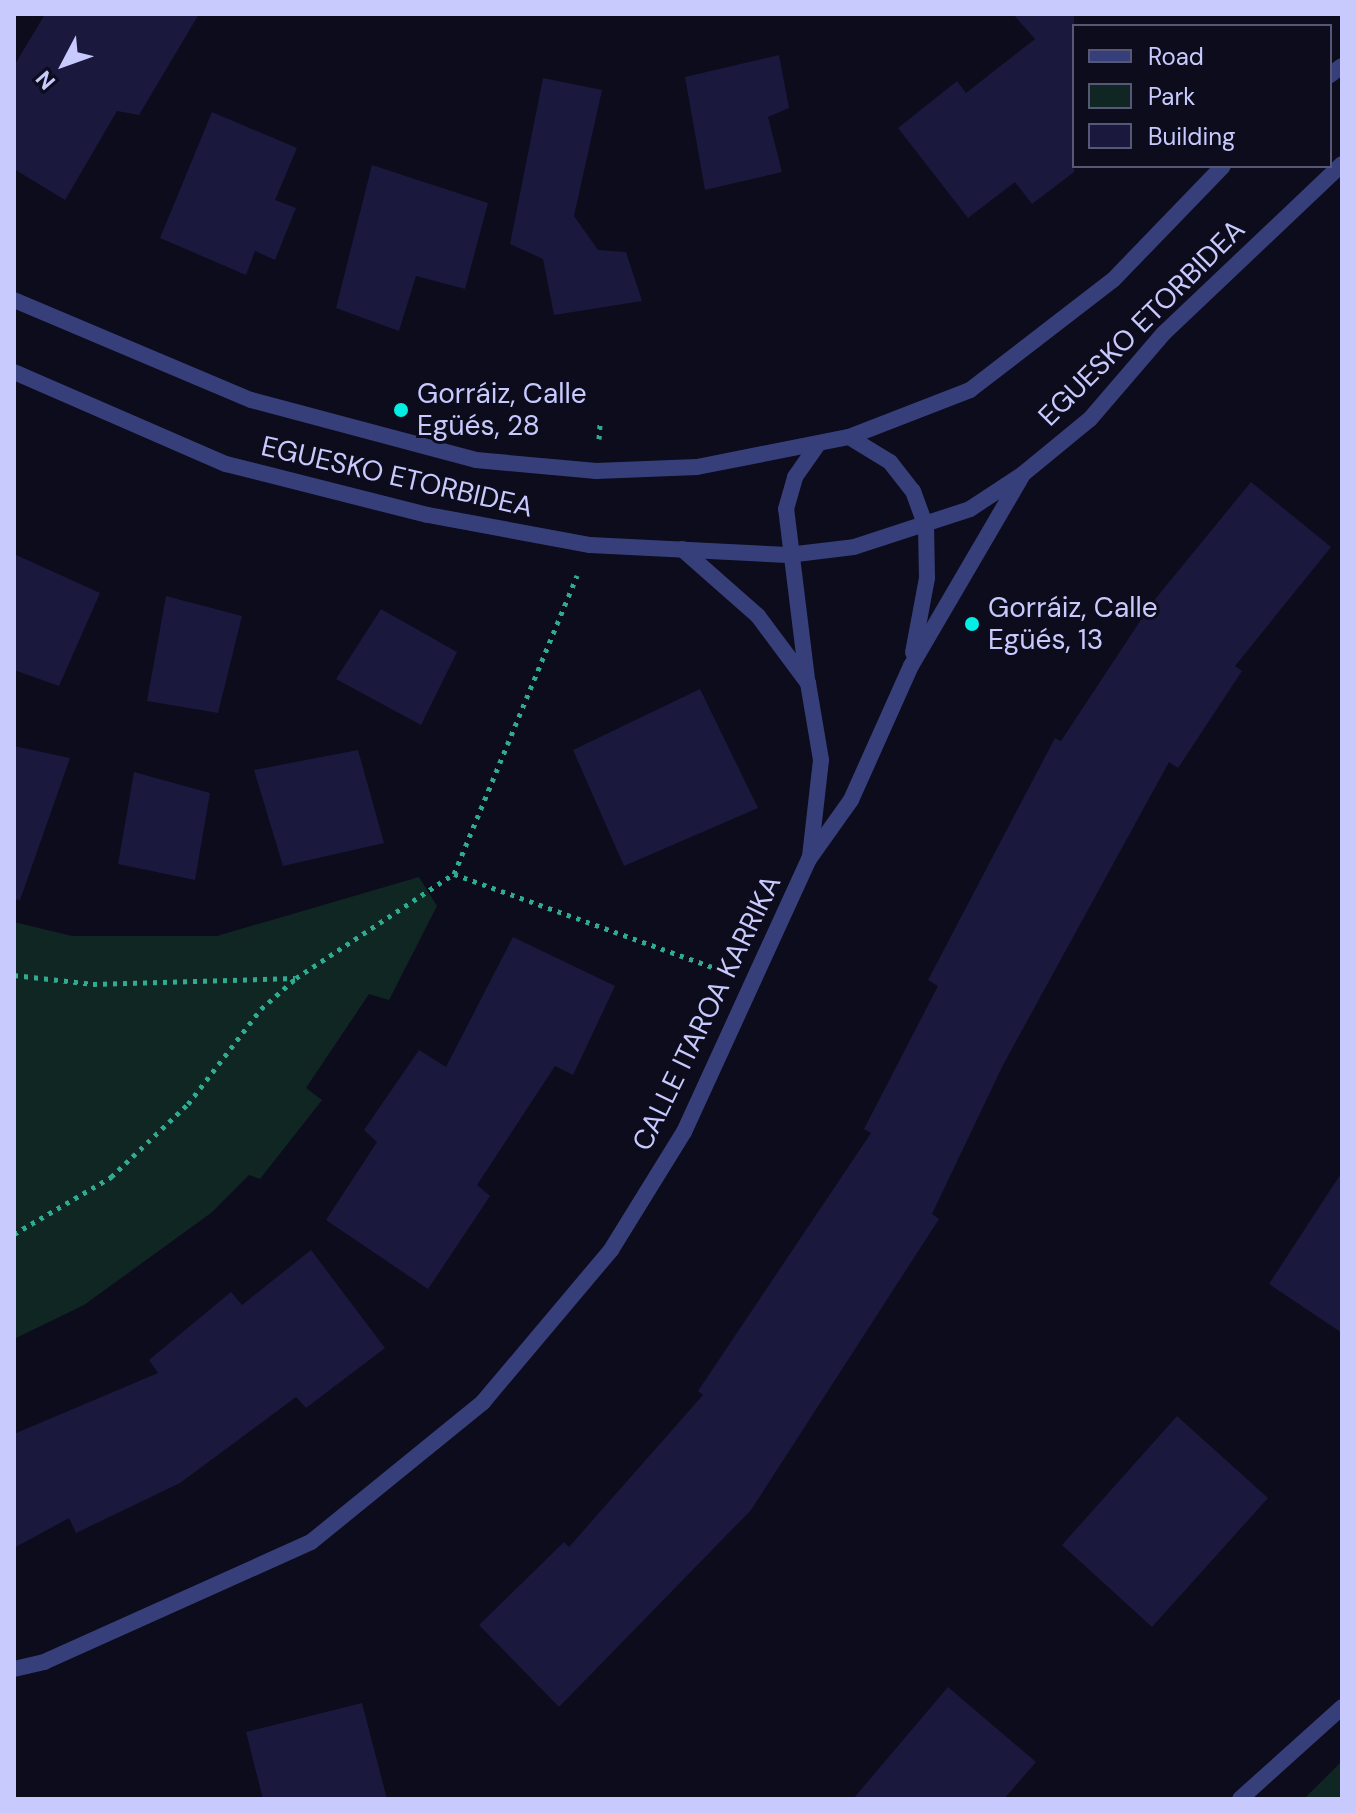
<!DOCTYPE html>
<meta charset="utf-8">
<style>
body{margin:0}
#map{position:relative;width:1356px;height:1813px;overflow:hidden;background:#0c0c1d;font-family:"DM Sans",sans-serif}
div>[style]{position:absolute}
.green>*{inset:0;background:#0f2622}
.building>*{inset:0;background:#1a183d}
.path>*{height:5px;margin-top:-2.5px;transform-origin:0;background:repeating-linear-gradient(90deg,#2fab92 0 4px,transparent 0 10px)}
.minor>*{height:16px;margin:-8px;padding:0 8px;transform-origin:8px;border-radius:8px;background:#373f7b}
.tertiary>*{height:16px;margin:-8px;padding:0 8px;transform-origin:8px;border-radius:8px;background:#373f7b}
.dots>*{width:22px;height:22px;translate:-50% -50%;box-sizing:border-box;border:4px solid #0c0c1d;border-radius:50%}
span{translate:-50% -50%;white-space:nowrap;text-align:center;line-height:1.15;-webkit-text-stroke:6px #0c0c1d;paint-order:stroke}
.street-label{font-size:28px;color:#c8cafe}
.poi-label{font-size:28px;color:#c8cafe}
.left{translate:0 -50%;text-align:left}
.frame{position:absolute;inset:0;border:16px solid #c8cafe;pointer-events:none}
.legend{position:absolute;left:1072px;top:24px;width:260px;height:144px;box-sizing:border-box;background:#0c0c1d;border:2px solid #575877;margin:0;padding:10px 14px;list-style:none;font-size:24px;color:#c8cafe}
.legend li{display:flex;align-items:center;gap:16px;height:40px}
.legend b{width:40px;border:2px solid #575877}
.north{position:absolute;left:24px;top:24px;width:80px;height:80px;-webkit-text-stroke:6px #0c0c1d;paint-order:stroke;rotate:229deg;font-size:22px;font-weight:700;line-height:32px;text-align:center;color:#c8cafe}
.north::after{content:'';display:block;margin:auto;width:28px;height:36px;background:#c8cafe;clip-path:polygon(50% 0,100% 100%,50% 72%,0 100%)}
</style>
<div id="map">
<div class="green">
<div style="clip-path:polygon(419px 877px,437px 906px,389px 1000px,369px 994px,306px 1088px,322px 1100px,260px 1179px,249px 1175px,211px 1213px,84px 1305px,14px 1339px,14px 922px,72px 936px,217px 936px)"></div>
<div style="clip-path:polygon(1342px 1761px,1342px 1799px,1303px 1799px,1304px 1799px)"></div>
</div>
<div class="building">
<div style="clip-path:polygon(45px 14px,199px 14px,139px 115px,117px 111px,65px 200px,14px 169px,14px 66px)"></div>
<div style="clip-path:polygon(1013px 14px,1074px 14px,1074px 172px,1032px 204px,1015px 182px,968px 218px,898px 128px,957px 81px,966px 93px,1035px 39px)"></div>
<div style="clip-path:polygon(779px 55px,789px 108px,768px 117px,782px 172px,705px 190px,685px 77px)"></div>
<div style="clip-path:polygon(543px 78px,602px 90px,574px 216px,598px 250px,626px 252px,642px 301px,554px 315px,543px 259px,510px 244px)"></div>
<div style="clip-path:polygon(212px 112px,297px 148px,275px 200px,296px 208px,275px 260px,255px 251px,246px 275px,160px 238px)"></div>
<div style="clip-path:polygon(372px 165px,488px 203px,465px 289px,416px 276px,399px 331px,336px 308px)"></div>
<div style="clip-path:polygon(1251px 482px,1331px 547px,1235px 666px,1242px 671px,1178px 768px,1169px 762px,1003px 1065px,932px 1214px,939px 1219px,751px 1510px,559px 1707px,479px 1625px,564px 1542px,569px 1547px,703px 1395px,698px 1391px,871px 1133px,864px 1129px,938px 986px,928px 980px,1055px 738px,1061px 741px,1152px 603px)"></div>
<div style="clip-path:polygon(14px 554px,100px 593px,59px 686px,14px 670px)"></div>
<div style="clip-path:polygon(166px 596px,242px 616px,218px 713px,147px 701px)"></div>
<div style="clip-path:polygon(381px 609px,457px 652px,421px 725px,336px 679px)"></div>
<div style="clip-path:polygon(700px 689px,758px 808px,624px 866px,573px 750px)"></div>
<div style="clip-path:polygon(14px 746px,70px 758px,20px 900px,14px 899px)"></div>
<div style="clip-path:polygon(358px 750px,384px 843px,283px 866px,254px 770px)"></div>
<div style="clip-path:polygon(134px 772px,210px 793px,195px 880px,118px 864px)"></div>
<div style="clip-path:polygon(513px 937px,615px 986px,573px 1075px,555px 1066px,477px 1185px,490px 1196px,428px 1289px,326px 1220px,377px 1142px,364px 1130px,419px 1050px,446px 1067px)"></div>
<div style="clip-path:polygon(1342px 1172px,1342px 1333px,1269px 1284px)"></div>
<div style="clip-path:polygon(311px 1250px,385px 1348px,306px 1408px,296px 1397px,180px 1483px,76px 1533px,69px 1518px,14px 1548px,14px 1434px,158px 1373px,149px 1360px,231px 1292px,242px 1305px)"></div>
<div style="clip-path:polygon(1177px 1416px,1268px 1498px,1152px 1627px,1062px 1545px)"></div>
<div style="clip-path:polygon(948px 1687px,1036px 1762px,1004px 1799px,853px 1799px)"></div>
<div style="clip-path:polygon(362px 1703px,387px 1799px,263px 1799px,246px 1732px)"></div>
</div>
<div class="path">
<div style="left:599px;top:439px;width:15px;rotate:-86deg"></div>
<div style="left:454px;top:874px;width:283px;rotate:19.8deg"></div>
<div style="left:14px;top:975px;width:80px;rotate:6.5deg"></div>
<div style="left:93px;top:984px;width:202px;rotate:-1.7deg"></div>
<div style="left:14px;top:1234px;width:113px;rotate:-30.4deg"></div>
<div style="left:111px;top:1177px;width:106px;rotate:-43.5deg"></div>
<div style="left:188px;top:1104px;width:120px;rotate:-52.5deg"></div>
<div style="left:261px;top:1009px;width:47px;rotate:-41.5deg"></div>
<div style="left:296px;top:978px;width:189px;rotate:-33.4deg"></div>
<div style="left:454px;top:874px;width:323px;rotate:-67.6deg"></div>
</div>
<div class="minor">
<div style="left:849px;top:437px;width:48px;rotate:31.4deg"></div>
<div style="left:890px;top:462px;width:37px;rotate:52deg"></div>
<div style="left:913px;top:491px;width:37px;rotate:70deg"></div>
<div style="left:926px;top:526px;width:52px;rotate:88.9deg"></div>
<div style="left:927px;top:578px;width:76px;rotate:100.6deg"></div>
<div style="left:682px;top:549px;width:101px;rotate:41.4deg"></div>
<div style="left:758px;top:616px;width:84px;rotate:53.3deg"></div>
<div style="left:808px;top:683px;width:78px;rotate:80.4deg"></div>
<div style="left:821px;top:760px;width:98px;rotate:96.5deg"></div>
<div style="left:807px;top:679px;width:171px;rotate:-97deg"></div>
<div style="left:786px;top:509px;width:33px;rotate:-74deg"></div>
<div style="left:795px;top:477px;width:38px;rotate:-55deg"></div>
<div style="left:14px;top:1669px;width:31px;rotate:-13deg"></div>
<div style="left:44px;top:1662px;width:293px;rotate:-24.2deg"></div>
<div style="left:311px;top:1542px;width:222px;rotate:-39.1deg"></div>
<div style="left:483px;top:1402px;width:199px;rotate:-49.9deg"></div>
<div style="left:611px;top:1250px;width:139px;rotate:-58.3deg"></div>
<div style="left:684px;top:1132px;width:300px;rotate:-65.4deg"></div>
<div style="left:809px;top:859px;width:72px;rotate:-54.6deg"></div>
<div style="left:851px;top:800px;width:147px;rotate:-65.9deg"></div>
<div style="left:911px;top:666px;width:222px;rotate:-59.7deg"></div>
<div style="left:1240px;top:1799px;width:137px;rotate:-42deg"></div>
</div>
<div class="tertiary">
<div style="left:1330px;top:75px;width:15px;rotate:-37deg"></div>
<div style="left:14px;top:300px;width:257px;rotate:22.9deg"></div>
<div style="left:251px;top:400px;width:233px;rotate:14.9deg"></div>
<div style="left:476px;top:460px;width:121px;rotate:5.2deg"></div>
<div style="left:596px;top:471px;width:101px;rotate:-2.3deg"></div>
<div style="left:697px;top:467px;width:155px;rotate:-11.2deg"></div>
<div style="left:849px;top:437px;width:130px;rotate:-21.2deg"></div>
<div style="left:970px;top:390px;width:180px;rotate:-37.6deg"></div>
<div style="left:1113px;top:280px;width:158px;rotate:-46deg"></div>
<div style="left:14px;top:372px;width:231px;rotate:23.5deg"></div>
<div style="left:226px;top:464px;width:208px;rotate:14.2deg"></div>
<div style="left:428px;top:515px;width:165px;rotate:10.5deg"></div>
<div style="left:590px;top:545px;width:198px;rotate:2.9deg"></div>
<div style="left:788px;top:555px;width:66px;rotate:-6.9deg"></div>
<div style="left:854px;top:547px;width:122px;rotate:-18.1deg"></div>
<div style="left:970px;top:509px;width:64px;rotate:-33.4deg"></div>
<div style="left:1023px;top:474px;width:87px;rotate:-39.4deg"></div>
<div style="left:1090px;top:419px;width:113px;rotate:-49.3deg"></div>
<div style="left:1164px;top:333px;width:245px;rotate:-43.5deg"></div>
</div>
<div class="dots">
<div style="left:401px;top:410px;background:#05eee3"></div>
<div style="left:972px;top:624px;background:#05eee3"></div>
</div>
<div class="street-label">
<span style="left:1142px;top:323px;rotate:-45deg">EGUESKO ETORBIDEA</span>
<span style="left:397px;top:477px;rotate:13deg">EGUESKO ETORBIDEA</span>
<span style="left:707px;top:1013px;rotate:-64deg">CALLE ITAROA KARRIKA</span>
</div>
<div class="poi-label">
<span class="left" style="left:417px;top:410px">Gorráiz, Calle<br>Egüés, 28</span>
<span class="left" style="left:988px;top:624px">Gorráiz, Calle<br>Egüés, 13</span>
</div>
<div class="frame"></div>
<ul class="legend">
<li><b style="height:10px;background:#373f7b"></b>Road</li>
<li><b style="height:22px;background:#0f2622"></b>Park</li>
<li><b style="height:22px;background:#1a183d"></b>Building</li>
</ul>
<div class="north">N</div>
</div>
